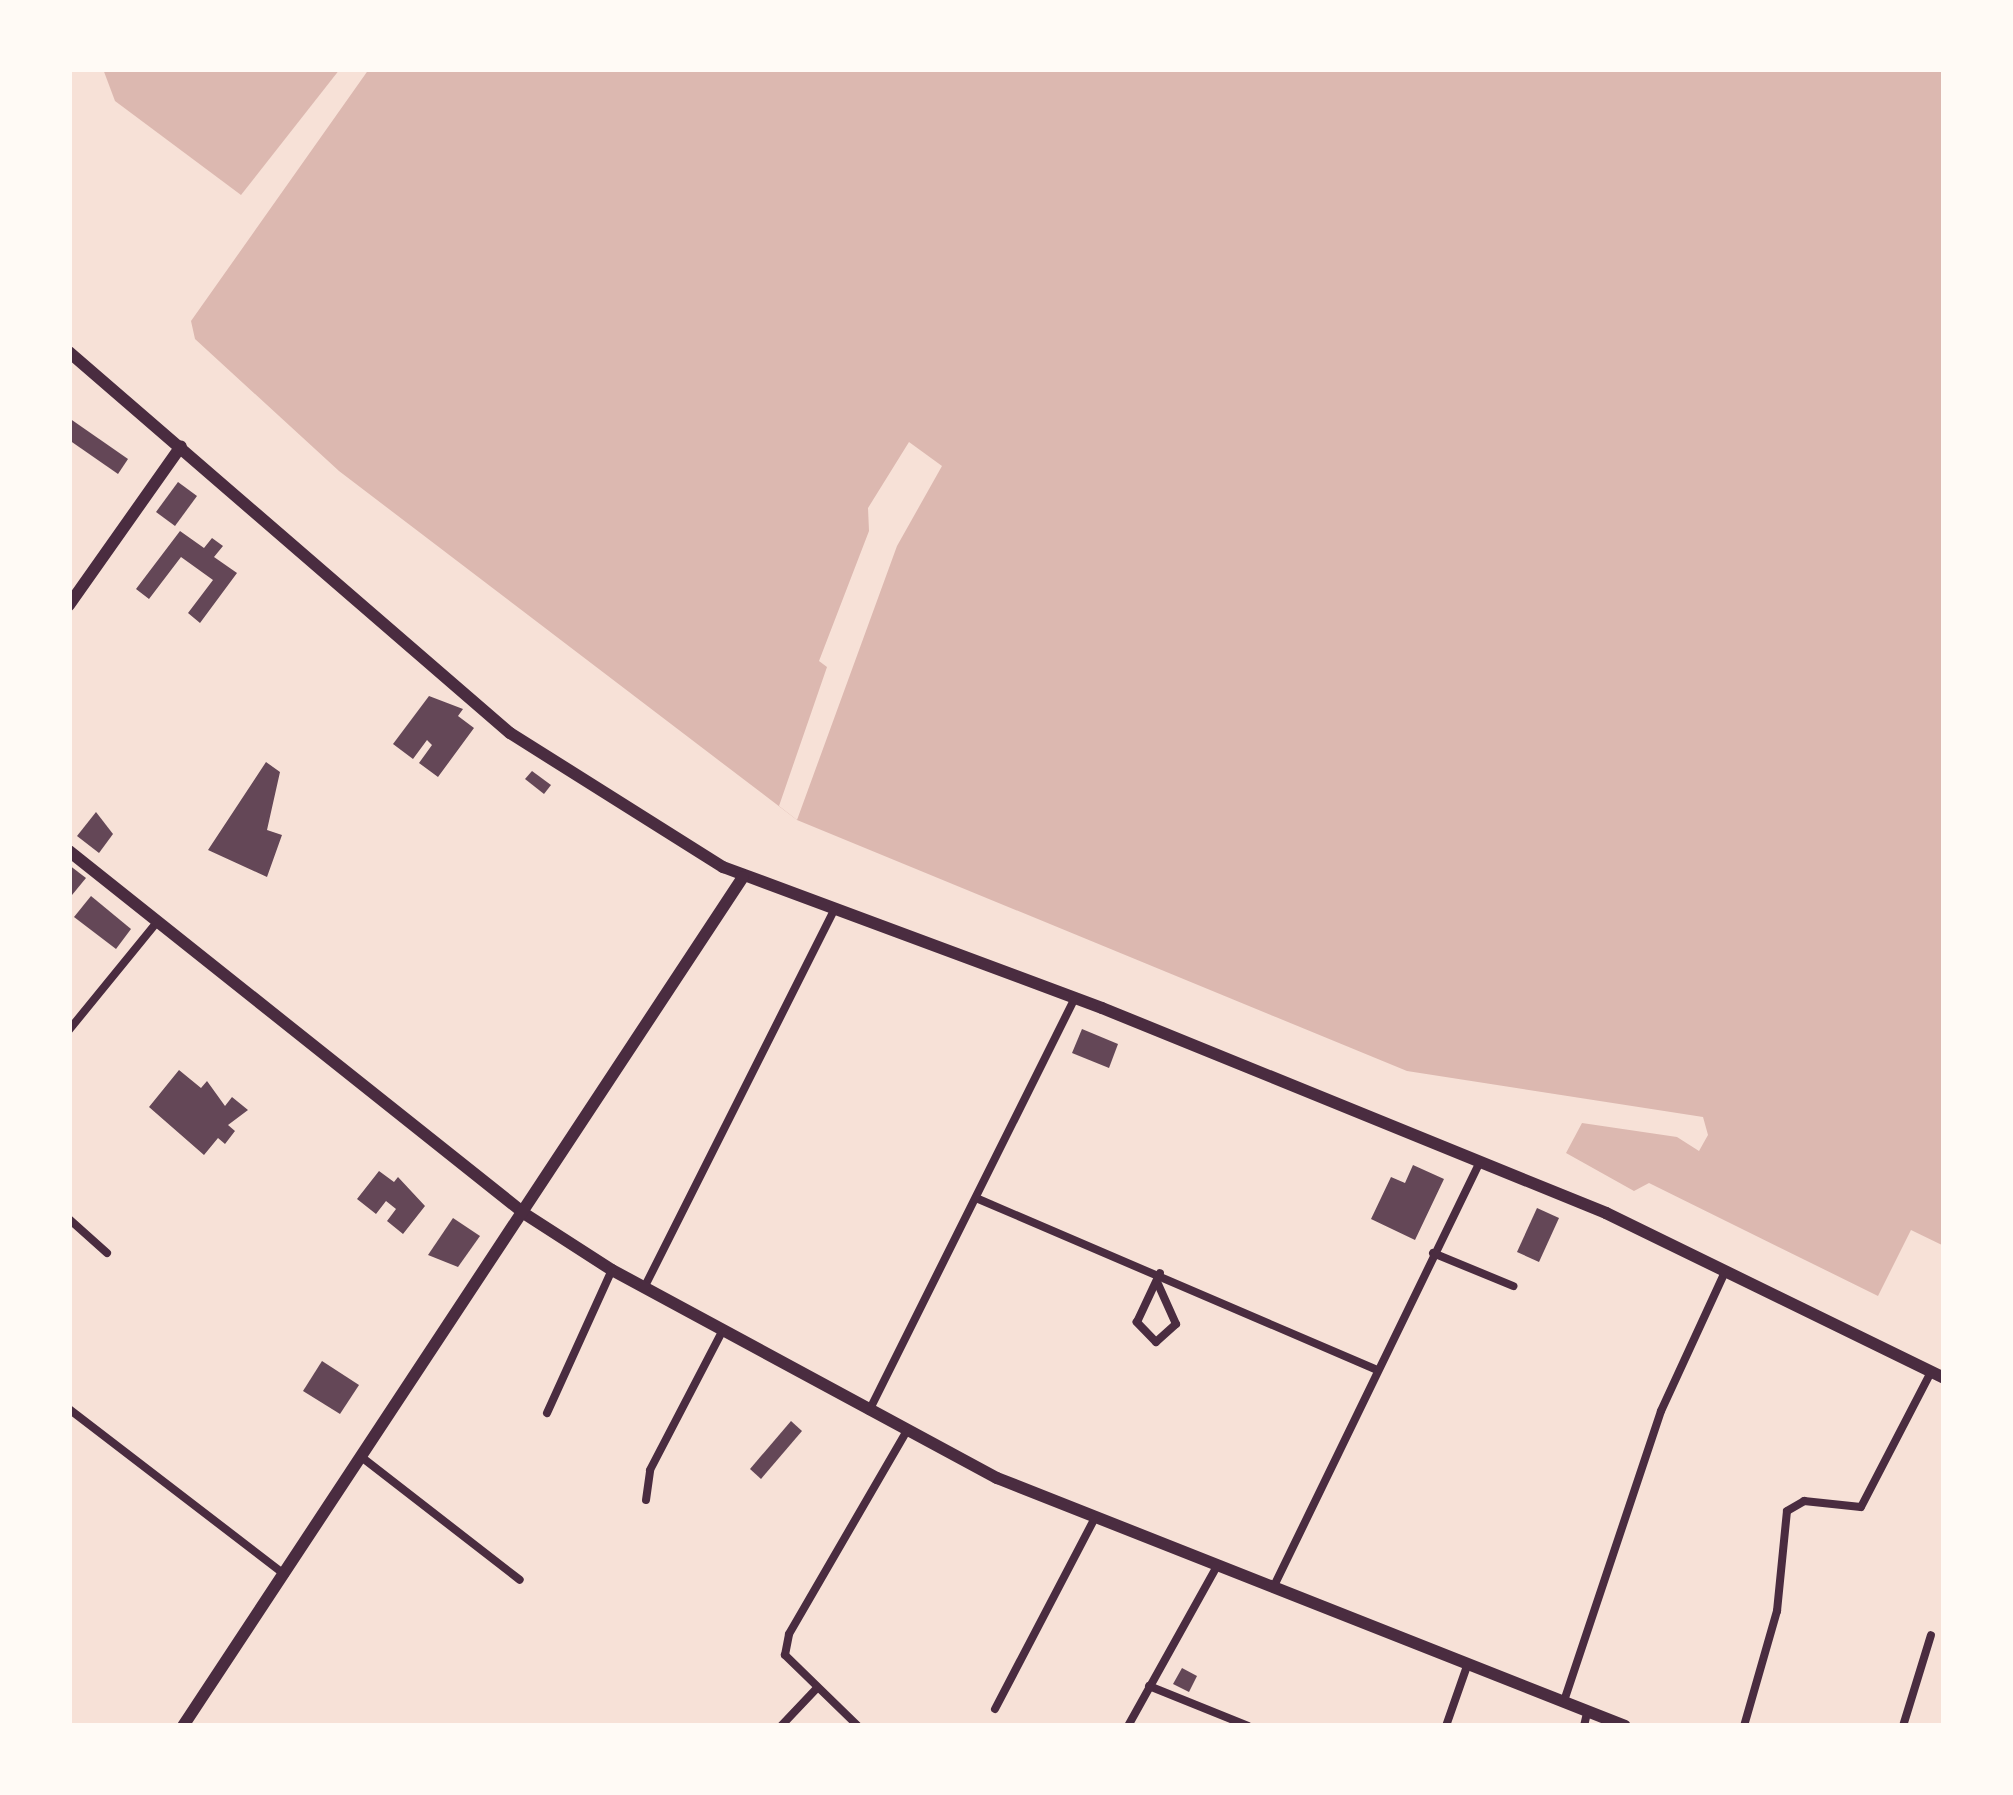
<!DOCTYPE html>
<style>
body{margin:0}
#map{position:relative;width:2013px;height:1795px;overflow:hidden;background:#f7e1d7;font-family:"Source Sans 3",sans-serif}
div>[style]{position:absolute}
.water>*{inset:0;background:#dcb8b0}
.pier>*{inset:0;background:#f7e1d7}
.building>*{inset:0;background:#644757}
.minor>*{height:8px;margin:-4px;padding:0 4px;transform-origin:4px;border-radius:4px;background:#4a2c40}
.secondary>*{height:12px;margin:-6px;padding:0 6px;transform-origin:6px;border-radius:6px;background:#4a2c40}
span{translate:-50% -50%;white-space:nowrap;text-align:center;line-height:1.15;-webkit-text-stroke:9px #fffaf5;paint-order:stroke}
.frame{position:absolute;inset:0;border:72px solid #fffaf5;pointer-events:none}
</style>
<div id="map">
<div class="water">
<div style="clip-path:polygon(103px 69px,340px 69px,241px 195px,115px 101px)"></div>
<div style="clip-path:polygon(369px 69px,1944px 69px,1944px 1246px,1911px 1230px,1878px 1296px,1649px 1183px,1634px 1191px,1566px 1153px,1582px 1123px,1677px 1137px,1699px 1151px,1708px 1135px,1703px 1117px,1407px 1071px,797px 820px,339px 471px,195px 339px,191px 321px)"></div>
</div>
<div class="pier">
<div style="clip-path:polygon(909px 442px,942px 466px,897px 546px,797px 820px,779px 806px,827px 667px,819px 661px,869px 531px,868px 508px)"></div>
</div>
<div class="building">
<div style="clip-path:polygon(69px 418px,128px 459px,118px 474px,69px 440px)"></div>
<div style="clip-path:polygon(178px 482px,197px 496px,175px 526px,156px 512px)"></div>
<div style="clip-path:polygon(180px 531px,204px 548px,212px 538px,223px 546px,214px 557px,237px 573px,200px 623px,188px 613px,213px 580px,181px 557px,149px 599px,136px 589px)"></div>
<div style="clip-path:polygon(429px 696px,463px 709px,458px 716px,474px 728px,438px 777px,419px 763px,432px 745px,427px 740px,413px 759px,393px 744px)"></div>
<div style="clip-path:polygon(266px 762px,280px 772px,267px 830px,282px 835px,267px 877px,208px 850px)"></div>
<div style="clip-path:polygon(532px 771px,551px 785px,544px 794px,525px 779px)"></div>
<div style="clip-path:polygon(96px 812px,113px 834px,99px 853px,77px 836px)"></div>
<div style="clip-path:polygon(69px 865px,86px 878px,72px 895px,69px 893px)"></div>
<div style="clip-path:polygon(91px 896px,131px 929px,116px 949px,74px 917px)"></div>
<div style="clip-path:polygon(1082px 1029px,1118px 1044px,1109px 1068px,1072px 1053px)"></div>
<div style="clip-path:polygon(179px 1070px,201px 1088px,207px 1081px,225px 1106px,232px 1097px,248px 1110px,228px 1125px,235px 1131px,225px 1144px,218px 1138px,204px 1155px,149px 1107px)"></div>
<div style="clip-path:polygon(1413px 1165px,1444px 1179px,1415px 1240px,1371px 1219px,1391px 1177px,1405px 1183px)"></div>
<div style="clip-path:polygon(379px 1171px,394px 1182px,398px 1177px,425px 1206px,403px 1234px,387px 1221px,396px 1209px,386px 1201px,376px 1214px,357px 1199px)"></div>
<div style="clip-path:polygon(1537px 1208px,1559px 1218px,1539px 1262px,1517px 1252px)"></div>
<div style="clip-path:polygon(453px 1218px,480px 1236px,458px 1267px,428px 1255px)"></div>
<div style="clip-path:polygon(322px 1361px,359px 1385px,340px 1414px,303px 1391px)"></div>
<div style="clip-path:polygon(791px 1421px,802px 1431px,761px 1479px,750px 1469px)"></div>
<div style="clip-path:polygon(1182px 1668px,1197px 1676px,1189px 1692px,1173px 1684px)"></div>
</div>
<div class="minor">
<div style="left:69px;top:1030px;width:139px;rotate:-50.8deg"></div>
<div style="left:976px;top:1198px;width:434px;rotate:23.2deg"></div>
<div style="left:69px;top:1219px;width:51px;rotate:41.8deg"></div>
<div style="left:1433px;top:1253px;width:87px;rotate:22.4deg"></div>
<div style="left:1158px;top:1284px;width:44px;rotate:65.8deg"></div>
<div style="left:1176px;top:1324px;width:27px;rotate:138deg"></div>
<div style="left:1156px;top:1342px;width:28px;rotate:-134deg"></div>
<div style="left:1137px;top:1322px;width:54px;rotate:-64.9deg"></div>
<div style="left:644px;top:1288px;width:422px;rotate:-63.3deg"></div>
<div style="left:69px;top:1409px;width:272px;rotate:37.5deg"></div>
<div style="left:869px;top:1411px;width:462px;rotate:-63.5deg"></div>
<div style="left:547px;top:1413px;width:157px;rotate:-65.6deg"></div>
<div style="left:364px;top:1459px;width:197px;rotate:37.8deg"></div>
<div style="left:646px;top:1500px;width:30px;rotate:-82deg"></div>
<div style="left:650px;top:1470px;width:158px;rotate:-62.5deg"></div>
<div style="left:1273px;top:1588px;width:475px;rotate:-64.1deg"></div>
<div style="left:1149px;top:1686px;width:107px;rotate:22deg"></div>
<div style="left:1564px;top:1701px;width:306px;rotate:-71.5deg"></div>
<div style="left:1661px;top:1411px;width:153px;rotate:-65.3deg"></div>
<div style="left:995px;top:1709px;width:216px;rotate:-62.4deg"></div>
<div style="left:781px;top:1726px;width:50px;rotate:-46.6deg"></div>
<div style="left:858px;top:1726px;width:102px;rotate:-135.8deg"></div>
<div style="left:785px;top:1655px;width:21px;rotate:-79deg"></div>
<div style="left:789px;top:1634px;width:231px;rotate:-59.9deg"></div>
<div style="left:1128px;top:1726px;width:181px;rotate:-60.9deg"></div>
<div style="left:1446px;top:1726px;width:60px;rotate:-70.7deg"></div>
<div style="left:1584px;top:1726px;width:13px;rotate:-77deg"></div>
<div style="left:1744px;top:1726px;width:120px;rotate:-74deg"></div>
<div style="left:1777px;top:1611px;width:100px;rotate:-84.3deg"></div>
<div style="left:1787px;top:1511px;width:20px;rotate:-30deg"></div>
<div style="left:1804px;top:1501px;width:57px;rotate:6deg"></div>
<div style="left:1861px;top:1507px;width:152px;rotate:-62.6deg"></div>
<div style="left:1903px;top:1726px;width:95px;rotate:-72.9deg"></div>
</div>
<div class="secondary">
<div style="left:69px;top:352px;width:583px;rotate:40.83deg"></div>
<div style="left:510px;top:733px;width:252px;rotate:32.2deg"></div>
<div style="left:723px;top:867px;width:404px;rotate:20.4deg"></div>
<div style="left:1102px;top:1008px;width:544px;rotate:22.13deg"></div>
<div style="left:1606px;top:1213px;width:376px;rotate:26deg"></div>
<div style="left:69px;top:605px;width:194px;rotate:-54.8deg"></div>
<div style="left:69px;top:851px;width:583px;rotate:38.52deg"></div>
<div style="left:525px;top:1214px;width:103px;rotate:32.8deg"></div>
<div style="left:612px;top:1270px;width:438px;rotate:28.4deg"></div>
<div style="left:997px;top:1478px;width:675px;rotate:21.55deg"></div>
<div style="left:183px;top:1726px;width:1017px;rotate:-56.59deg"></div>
</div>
<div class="frame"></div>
</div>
